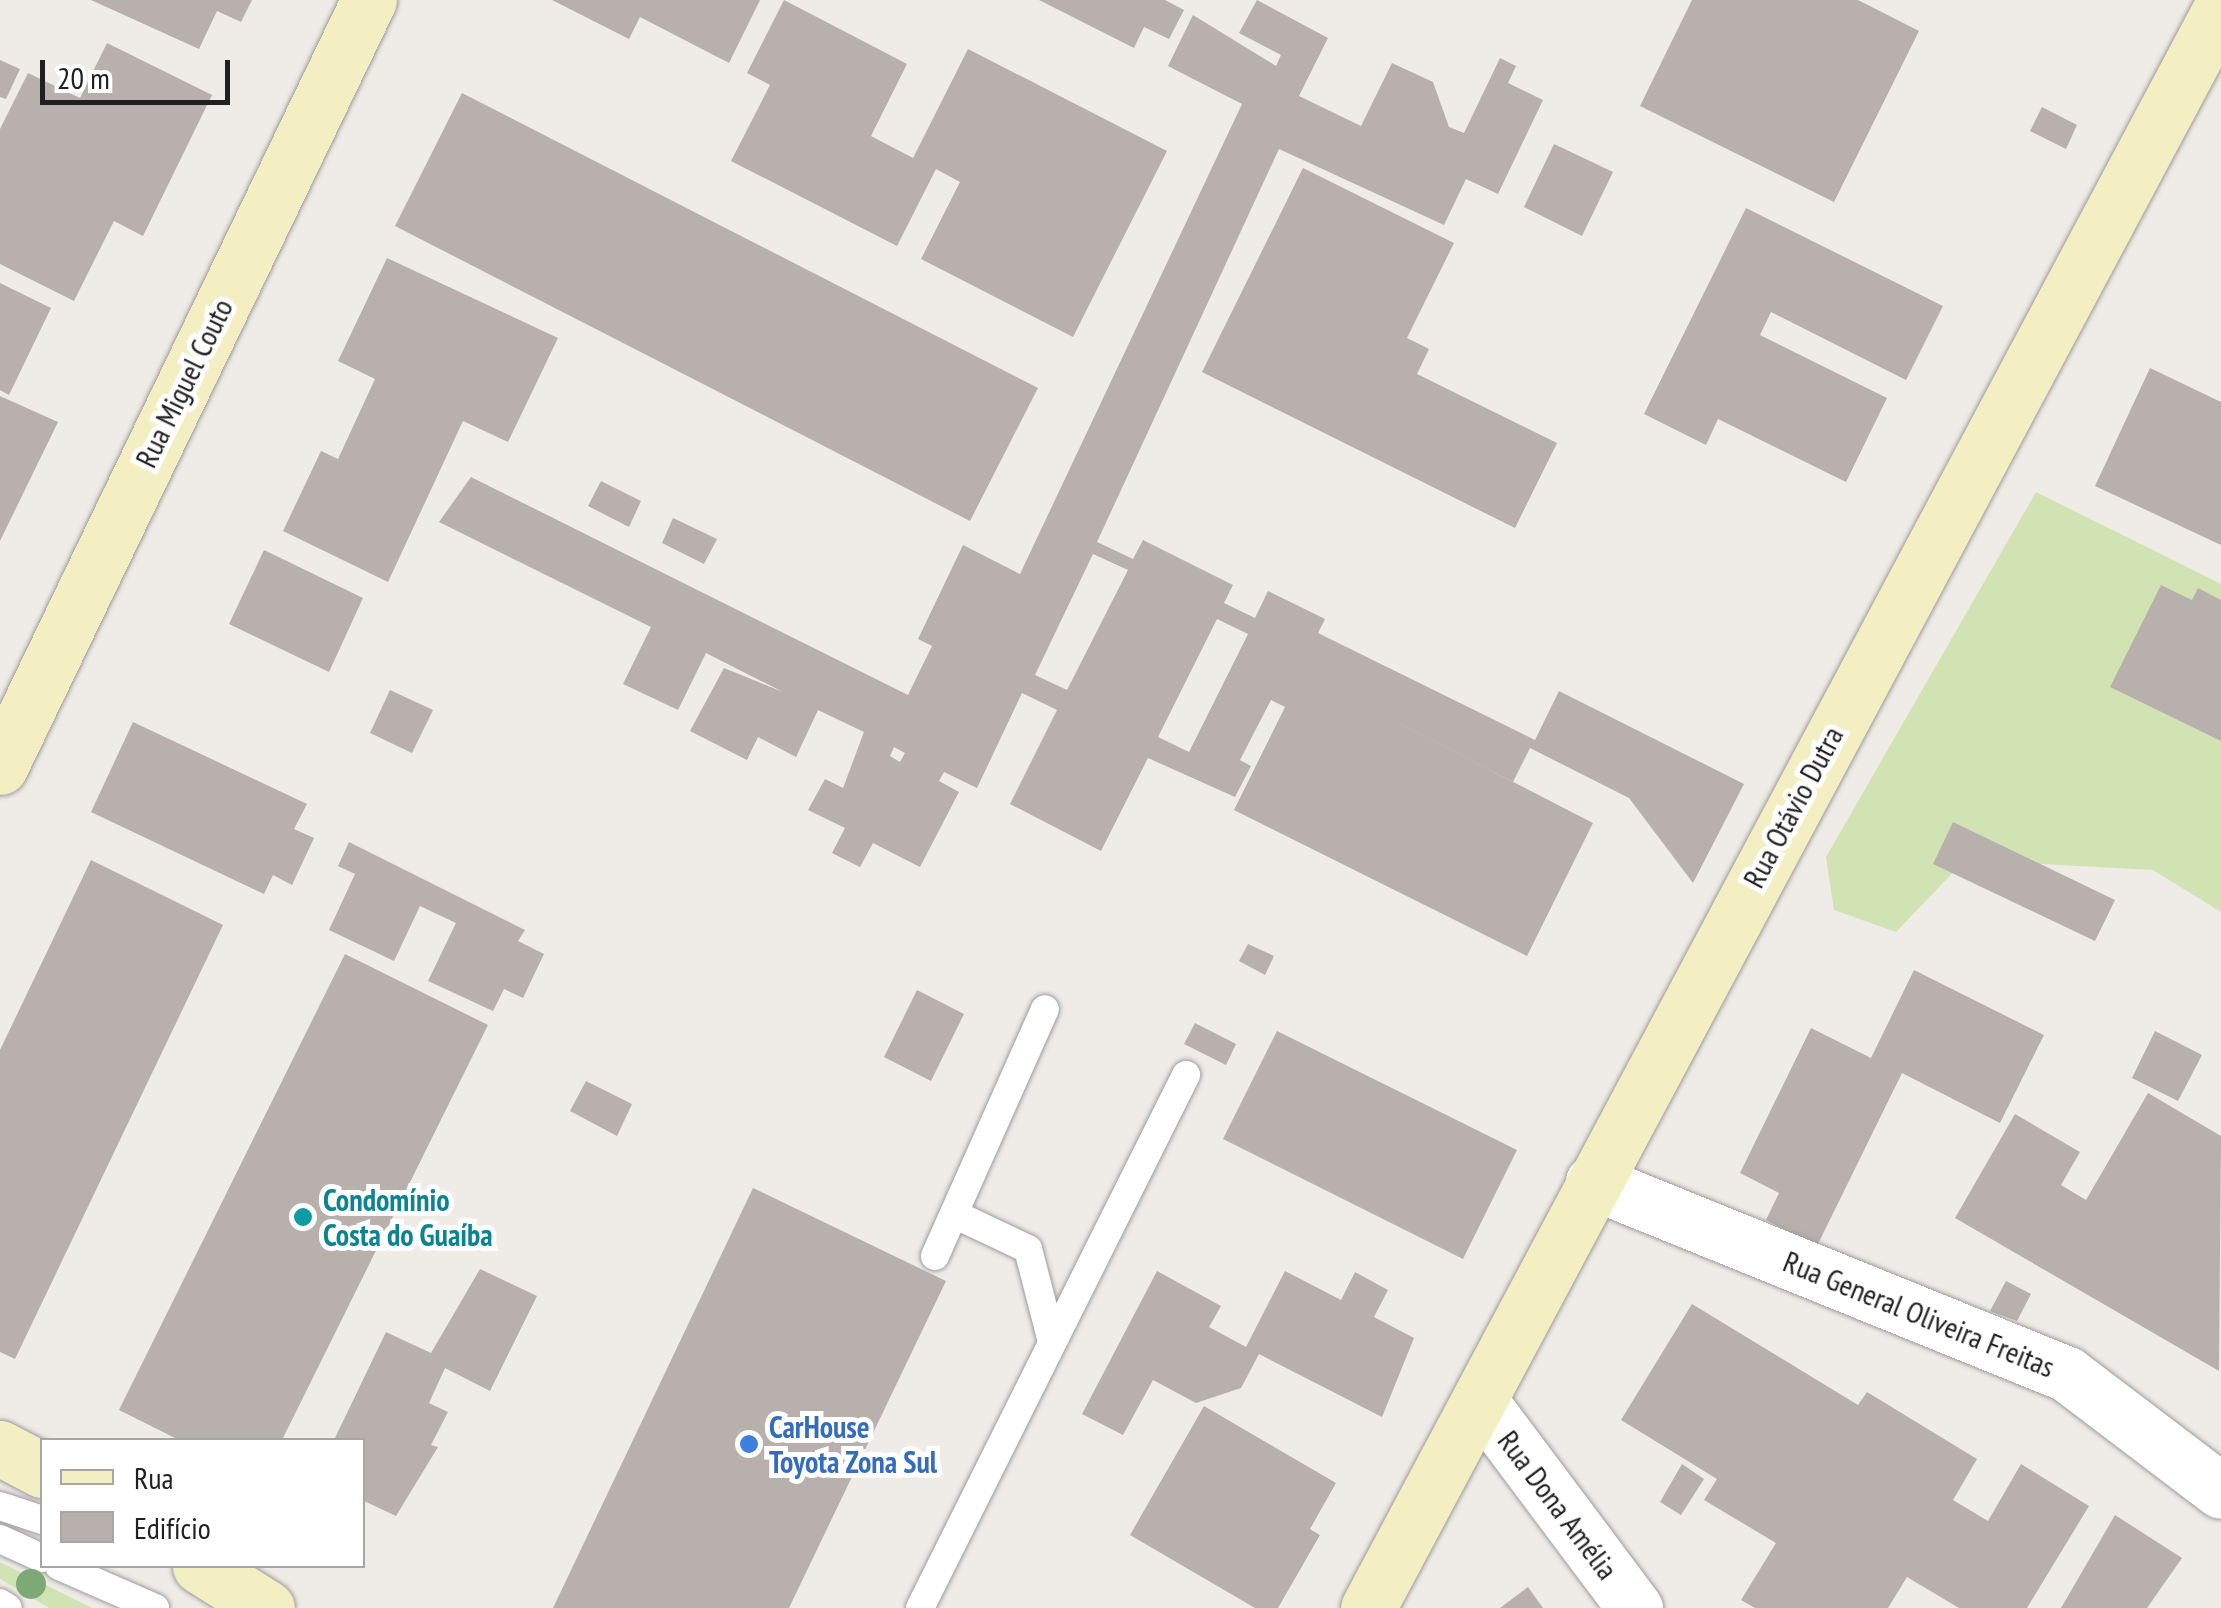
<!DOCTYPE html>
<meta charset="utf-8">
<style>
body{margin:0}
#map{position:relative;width:2221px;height:1608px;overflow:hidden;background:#efebe7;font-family:"PT Sans Narrow",sans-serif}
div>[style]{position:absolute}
.grass>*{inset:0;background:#d1e3b3}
.building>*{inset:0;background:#b8b0ad}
.roads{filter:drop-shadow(0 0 2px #9d9d9d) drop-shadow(0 0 2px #9d9d9d)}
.lane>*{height:28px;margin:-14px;padding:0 14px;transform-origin:14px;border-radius:14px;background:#fff}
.street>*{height:55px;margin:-27.5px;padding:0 27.5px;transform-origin:27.5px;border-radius:27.5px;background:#fff}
.secondary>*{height:55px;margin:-27.5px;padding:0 27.5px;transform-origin:27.5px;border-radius:27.5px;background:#f3efc2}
.trees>*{width:30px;height:30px;margin:-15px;border-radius:50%;background:#7ca976}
.dots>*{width:28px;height:28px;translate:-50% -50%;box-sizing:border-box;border:5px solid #fff;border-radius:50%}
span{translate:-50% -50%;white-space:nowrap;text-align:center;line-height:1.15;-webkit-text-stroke:10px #fff;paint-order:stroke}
.street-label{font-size:30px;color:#202020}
.culture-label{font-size:30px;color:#0d838f;font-weight:700}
.left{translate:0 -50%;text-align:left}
.shop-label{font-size:30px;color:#366cbe;font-weight:700}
.legend{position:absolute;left:40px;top:1438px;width:325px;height:130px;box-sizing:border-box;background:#fff;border:2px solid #a6a6a6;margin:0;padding:12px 18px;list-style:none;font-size:30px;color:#202020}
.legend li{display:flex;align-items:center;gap:20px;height:50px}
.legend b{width:50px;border:2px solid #a6a6a6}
.scale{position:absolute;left:40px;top:60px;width:190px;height:45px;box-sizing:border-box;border:5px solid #202020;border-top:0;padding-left:12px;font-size:30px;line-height:35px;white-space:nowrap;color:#202020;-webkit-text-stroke:8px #fff;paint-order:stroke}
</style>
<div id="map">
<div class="grass">
<div style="clip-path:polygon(2036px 492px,2221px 584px,2221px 912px,2153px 870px,1965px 860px,1896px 932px,1834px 910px,1826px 857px)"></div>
<div style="clip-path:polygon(0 1562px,92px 1608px,49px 1608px,0 1579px)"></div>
</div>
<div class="building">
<div style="clip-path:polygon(91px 0,252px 0,241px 22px,217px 11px,199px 49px)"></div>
<div style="clip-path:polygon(552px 0,760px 0,729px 63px,640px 17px,629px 39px)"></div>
<div style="clip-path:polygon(784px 0,907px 64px,871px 136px,913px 158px,968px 49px,1167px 151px,1073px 337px,921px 259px,960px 182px,936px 169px,897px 246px,731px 161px,770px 85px,747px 73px)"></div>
<div style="clip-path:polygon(1039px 0,1165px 0,1184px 10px,1169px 39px,1144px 27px,1134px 48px)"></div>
<div style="clip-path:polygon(evenodd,1257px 0,1328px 38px,1299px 96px,1361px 126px,1392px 63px,1433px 82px,1449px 127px,1464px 133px,1500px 58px,1516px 66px,1508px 83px,1543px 100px,1498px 194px,1466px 179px,1444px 225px,1279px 149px,1097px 542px,1133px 559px,1143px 540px,1233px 585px,1224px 603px,1255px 618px,1268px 591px,1325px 619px,1318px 633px,1535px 740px,1559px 691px,1744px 784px,1693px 883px,1629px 798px,1530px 748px,1513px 782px,1301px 673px,1593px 823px,1527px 956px,1234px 810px,1285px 707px,1271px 700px,1240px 760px,1251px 766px,1235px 797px,1148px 758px,1101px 851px,1010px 804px,1057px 710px,1022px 693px,977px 788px,944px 772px,939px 781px,959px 792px,920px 867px,873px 843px,860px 867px,832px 853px,845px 828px,808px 810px,825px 779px,843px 788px,864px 732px,818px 710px,796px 757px,758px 737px,747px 760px,690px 731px,724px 668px,783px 692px,706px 653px,678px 710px,623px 684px,651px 627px,439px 522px,471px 477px,908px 695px,932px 646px,918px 639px,963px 545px,1020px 574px,1242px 104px,1168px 66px,1193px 15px,1276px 66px,1281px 55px,1239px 33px,1257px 0,1093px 554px,1128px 570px,1067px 690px,1035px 675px,1093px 554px,1257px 0,1217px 619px,1248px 634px,1189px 752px,1158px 737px,1217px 619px,1257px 0,894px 747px,905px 753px,900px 762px,890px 756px,894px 747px)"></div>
<div style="clip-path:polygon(1692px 0,1858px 0,1919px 31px,1834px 202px,1640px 106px)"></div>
<div style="clip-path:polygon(107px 43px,212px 95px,143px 236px,114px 221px,74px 301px,0 264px,0 129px,28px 73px,80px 98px)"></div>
<div style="clip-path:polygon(0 60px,20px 69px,6px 99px,0 97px)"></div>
<div style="clip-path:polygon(462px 93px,1038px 388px,970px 521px,395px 226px)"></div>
<div style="clip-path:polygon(2042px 107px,2077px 125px,2066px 149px,2030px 131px)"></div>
<div style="clip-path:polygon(1554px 144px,1613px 172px,1582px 236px,1524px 207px)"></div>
<div style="clip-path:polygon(1303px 168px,1454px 243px,1407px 338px,1429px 349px,1417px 374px,1557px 443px,1515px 528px,1202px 372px)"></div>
<div style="clip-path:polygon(1746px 208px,1943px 306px,1906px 380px,1771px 312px,1760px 335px,1887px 398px,1846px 482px,1718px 419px,1706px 445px,1644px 414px)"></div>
<div style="clip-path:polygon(387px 258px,558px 338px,508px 442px,463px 421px,388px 582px,283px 531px,321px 451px,338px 459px,375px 379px,338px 361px)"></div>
<div style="clip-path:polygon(0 283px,51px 308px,9px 395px,0 390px)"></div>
<div style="clip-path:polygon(2150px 368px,2221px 402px,2221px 545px,2095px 486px)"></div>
<div style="clip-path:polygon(0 396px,58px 422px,0 541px)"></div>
<div style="clip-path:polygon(601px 481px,641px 501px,629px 527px,588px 506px)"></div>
<div style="clip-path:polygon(673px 518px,717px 539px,704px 564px,662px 543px)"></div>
<div style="clip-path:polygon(264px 550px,363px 598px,329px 672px,229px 624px)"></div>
<div style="clip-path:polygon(2161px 585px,2192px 600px,2198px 588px,2221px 600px,2221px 741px,2110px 687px)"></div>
<div style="clip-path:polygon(390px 690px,433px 710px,412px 753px,370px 733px)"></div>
<div style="clip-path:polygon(133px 722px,307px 804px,294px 829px,314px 838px,292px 885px,273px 875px,264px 894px,91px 812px)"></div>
<div style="clip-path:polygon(1953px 822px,2115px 900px,2095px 941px,1933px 864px)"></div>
<div style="clip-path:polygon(349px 842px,525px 930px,518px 941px,544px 954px,523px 998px,504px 989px,493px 1011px,428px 981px,456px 923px,420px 906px,394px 961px,329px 930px,355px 874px,338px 866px)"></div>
<div style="clip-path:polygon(91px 860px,223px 925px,15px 1359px,0 1352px,0 1050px)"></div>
<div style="clip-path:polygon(1248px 944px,1274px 956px,1265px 975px,1239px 961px)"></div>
<div style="clip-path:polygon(345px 954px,488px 1025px,282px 1440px,179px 1440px,119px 1410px)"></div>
<div style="clip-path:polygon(1914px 970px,2044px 1035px,2000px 1123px,1902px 1073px,1817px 1246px,1766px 1220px,1779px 1193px,1740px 1173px,1811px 1028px,1871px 1058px)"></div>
<div style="clip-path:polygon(917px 990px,964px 1014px,931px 1081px,884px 1057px)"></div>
<div style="clip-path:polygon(1195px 1023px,1236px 1044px,1226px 1065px,1184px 1044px)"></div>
<div style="clip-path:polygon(1277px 1031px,1517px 1150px,1463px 1259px,1223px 1139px)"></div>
<div style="clip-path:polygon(2155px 1031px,2202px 1055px,2178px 1101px,2132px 1078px)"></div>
<div style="clip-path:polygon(586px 1081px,632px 1104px,617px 1136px,570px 1111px)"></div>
<div style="clip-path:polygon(2148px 1093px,2221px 1136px,2219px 1371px,1955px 1218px,2015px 1114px,2080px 1152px,2061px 1185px,2086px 1200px)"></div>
<div style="clip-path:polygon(753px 1188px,946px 1281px,789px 1608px,553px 1608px)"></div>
<div style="clip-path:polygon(480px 1269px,537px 1296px,490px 1391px,445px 1368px,429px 1403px,448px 1412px,431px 1445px,438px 1447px,396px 1516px,362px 1500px,362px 1440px,334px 1440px,386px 1332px,431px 1353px)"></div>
<div style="clip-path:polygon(1157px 1271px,1221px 1306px,1209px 1327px,1246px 1347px,1285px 1271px,1341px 1300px,1355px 1272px,1388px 1290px,1374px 1317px,1414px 1338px,1382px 1417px,1259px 1354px,1241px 1388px,1196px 1403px,1153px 1380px,1123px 1435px,1082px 1414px)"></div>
<div style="clip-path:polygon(2006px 1281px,2031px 1294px,2017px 1321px,1990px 1311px)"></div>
<div style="clip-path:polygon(1692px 1304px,1858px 1405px,1867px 1392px,1977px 1459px,1953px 1500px,1988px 1521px,2021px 1464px,2089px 1506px,2027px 1608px,1959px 1608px,1907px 1577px,1888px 1608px,1755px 1608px,1741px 1600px,1776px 1543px,1704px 1500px,1717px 1479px,1621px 1420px)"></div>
<div style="clip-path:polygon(1204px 1406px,1336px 1483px,1310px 1529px,1320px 1535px,1278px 1608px,1255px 1608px,1130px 1535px)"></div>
<div style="clip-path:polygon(1682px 1464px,1704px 1479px,1681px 1515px,1660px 1502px)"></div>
<div style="clip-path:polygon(2115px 1515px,2182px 1558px,2147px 1608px,2061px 1608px)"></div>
<div style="clip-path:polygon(1528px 1587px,1543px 1608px,1500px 1608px)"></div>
</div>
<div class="roads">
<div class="lane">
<div style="left:954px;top:1214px;width:82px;rotate:25.3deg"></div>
<div style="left:1028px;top:1249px;width:96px;rotate:75.5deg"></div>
<div style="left:935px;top:1256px;width:270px;rotate:-66deg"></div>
<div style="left:0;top:1506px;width:44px;rotate:18.4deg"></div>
<div style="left:0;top:1539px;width:46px;rotate:24.3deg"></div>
<div style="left:59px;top:1566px;width:105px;rotate:23.6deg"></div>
<div style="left:0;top:1603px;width:9px;rotate:32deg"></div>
<div style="left:920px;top:1608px;width:596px;rotate:-63.48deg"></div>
</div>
<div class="street">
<div style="left:1593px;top:1182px;width:511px;rotate:22.05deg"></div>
<div style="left:2067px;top:1374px;width:193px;rotate:37.2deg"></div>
<div style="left:1480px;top:1401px;width:259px;rotate:53.2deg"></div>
</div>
<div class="secondary">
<div style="left:0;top:767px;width:851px;rotate:-64.31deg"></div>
<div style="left:0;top:1448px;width:47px;rotate:27.6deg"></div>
<div style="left:200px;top:1566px;width:79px;rotate:32.1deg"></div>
<div style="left:1368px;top:1608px;width:1813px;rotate:-61.94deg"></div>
</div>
</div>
<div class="trees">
<div style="left:31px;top:1584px"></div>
</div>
<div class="dots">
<div style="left:303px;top:1217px;background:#0f9aa8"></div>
<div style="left:749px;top:1444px;background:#3f7fe0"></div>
</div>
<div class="street-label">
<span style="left:184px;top:383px;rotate:-64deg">Rua Miguel Couto</span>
<span style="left:1793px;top:807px;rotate:-62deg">Rua Otávio Dutra</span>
<span style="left:1919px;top:1314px;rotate:22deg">Rua General Oliveira Freitas</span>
<span style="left:1558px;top:1505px;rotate:53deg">Rua Dona Amélia</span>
</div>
<div class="culture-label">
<span class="left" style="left:323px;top:1217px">Condomínio<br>Costa do Guaíba</span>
</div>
<div class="shop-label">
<span class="left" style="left:769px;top:1444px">CarHouse<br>Toyota Zona Sul</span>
</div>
<ul class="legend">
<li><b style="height:12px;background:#f3efc2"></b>Rua</li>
<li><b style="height:28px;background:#b8b0ad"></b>Edifício</li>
</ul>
<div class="scale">20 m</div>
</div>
